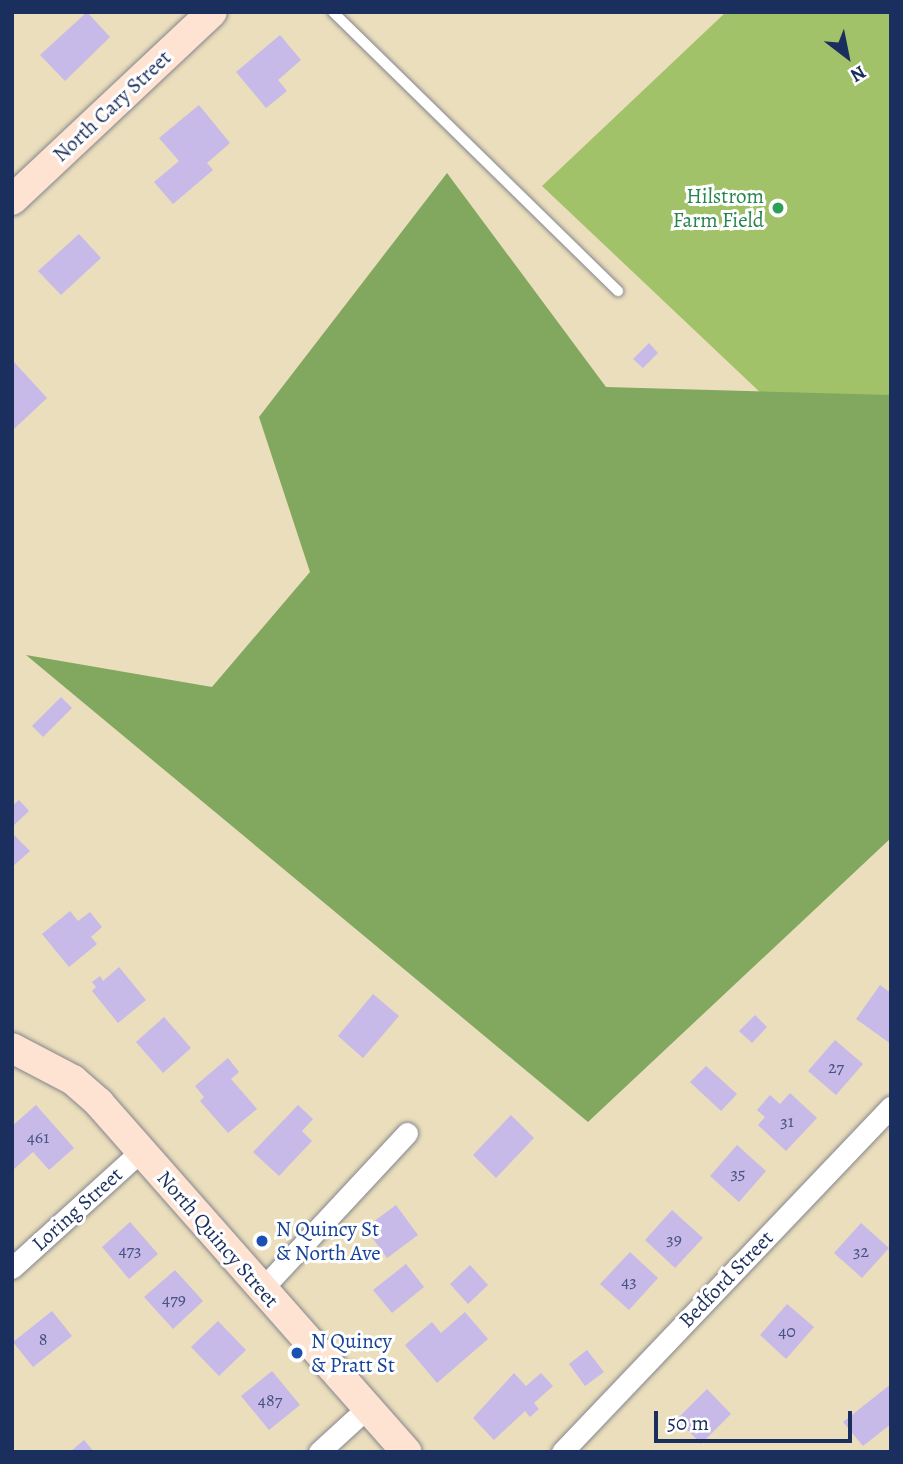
<!DOCTYPE html>
<style>
body{margin:0}
#map{position:relative;width:903px;height:1464px;overflow:hidden;background:#ebdebc;font-family:Alegreya,serif}
div>[style]{position:absolute}
.green>*{inset:0;background:#a2c26a}
.forest>*{inset:0;background:#81a85e}
.building>*{inset:0;background:#c7b9e8}
.roads{filter:drop-shadow(0 0 2px #83868d) drop-shadow(0 0 2px #83868d)}
.service>*{height:10px;margin:-5px;padding:0 5px;transform-origin:5px;border-radius:5px;background:#fff}
.minor>*{height:21px;margin:-10.5px;padding:0 10.5px;transform-origin:10.5px;border-radius:10.5px;background:#fff}
.secondary>*{height:30px;margin:-15px;padding:0 15px;transform-origin:15px;border-radius:15px;background:#fee3d2}
.dots>*{width:19px;height:19px;translate:-50% -50%;box-sizing:border-box;border:4px solid #fff;border-radius:50%}
span{translate:-50% -50%;white-space:nowrap;text-align:center;line-height:1.15;-webkit-text-stroke:6px #fff;paint-order:stroke}
.number-label{font-size:18px;color:#465280}
.number-label span{-webkit-text-stroke-width:0}
.street-label{font-size:21px;color:#1b2f5e}
.leisure-label{font-size:21px;color:#27864d}
.right{translate:-100% -50%;text-align:right}
.transit-label{font-size:21px;color:#164399}
.left{translate:0 -50%;text-align:left}
.frame{position:absolute;inset:0;border:14px solid #1b2f5e;pointer-events:none}
.north{position:absolute;left:812px;top:21px;width:70px;height:70px;-webkit-text-stroke:5px #fff;paint-order:stroke;rotate:148deg;font-size:19px;font-weight:700;line-height:28px;text-align:center;color:#1b2f5e}
.north::after{content:'';display:block;margin:auto;width:24px;height:32px;background:#1b2f5e;clip-path:polygon(50% 0,100% 100%,50% 72%,0 100%)}
.scale{position:absolute;left:654px;top:1411px;width:198px;height:32px;box-sizing:border-box;border:4px solid #1b2f5e;border-top:0;padding-left:9px;font-size:21px;line-height:24px;white-space:nowrap;color:#1b2f5e;-webkit-text-stroke:5px #fff;paint-order:stroke}
</style>
<div id="map">
<div class="green">
<div style="clip-path:polygon(726px 12px,891px 12px,891px 516px,542px 186px)"></div>
</div>
<div class="forest">
<div style="clip-path:polygon(447px 173px,606px 387px,891px 395px,891px 838px,588px 1122px,26px 655px,212px 687px,310px 572px,259px 417px)"></div>
</div>
<div class="building">
<div style="clip-path:polygon(87px 12px,110px 37px,65px 81px,40px 55px)"></div>
<div style="clip-path:polygon(280px 35px,301px 60px,278px 80px,287px 91px,266px 108px,236px 72px)"></div>
<div style="clip-path:polygon(199px 105px,230px 143px,207px 163px,213px 170px,173px 204px,154px 182px,179px 161px,159px 138px)"></div>
<div style="clip-path:polygon(79px 234px,101px 258px,61px 295px,38px 271px)"></div>
<div style="clip-path:polygon(649px 343px,658px 353px,643px 368px,633px 359px)"></div>
<div style="clip-path:polygon(14px 362px,47px 398px,14px 429px,12px 427px)"></div>
<div style="clip-path:polygon(61px 697px,72px 708px,43px 737px,32px 726px)"></div>
<div style="clip-path:polygon(19px 800px,29px 811px,12px 827px,12px 806px)"></div>
<div style="clip-path:polygon(12px 833px,30px 851px,12px 867px)"></div>
<div style="clip-path:polygon(70px 911px,78px 921px,90px 912px,102px 927px,91px 937px,97px 944px,69px 967px,42px 934px)"></div>
<div style="clip-path:polygon(119px 967px,146px 1000px,118px 1023px,92px 991px,96px 987px,92px 982px,100px 976px,103px 981px)"></div>
<div style="clip-path:polygon(880px 985px,891px 993px,891px 1044px,856px 1019px)"></div>
<div style="clip-path:polygon(373px 994px,399px 1016px,363px 1058px,338px 1036px)"></div>
<div style="clip-path:polygon(755px 1015px,767px 1027px,752px 1043px,739px 1031px)"></div>
<div style="clip-path:polygon(164px 1017px,191px 1048px,163px 1073px,136px 1042px)"></div>
<div style="clip-path:polygon(835px 1040px,863px 1064px,836px 1095px,808px 1071px)"></div>
<div style="clip-path:polygon(228px 1058px,239px 1072px,231px 1079px,257px 1109px,228px 1133px,200px 1101px,204px 1097px,195px 1086px)"></div>
<div style="clip-path:polygon(706px 1066px,737px 1094px,721px 1111px,690px 1082px)"></div>
<div style="clip-path:polygon(790px 1093px,817px 1118px,786px 1151px,758px 1125px,765px 1117px,757px 1110px,770px 1095px,780px 1104px)"></div>
<div style="clip-path:polygon(36px 1105px,74px 1148px,49px 1170px,33px 1152px,14px 1169px,12px 1126px)"></div>
<div style="clip-path:polygon(298px 1105px,313px 1119px,302px 1131px,312px 1141px,279px 1176px,253px 1152px)"></div>
<div style="clip-path:polygon(511px 1115px,534px 1138px,496px 1178px,473px 1155px)"></div>
<div style="clip-path:polygon(737px 1145px,766px 1171px,739px 1202px,710px 1176px)"></div>
<div style="clip-path:polygon(396px 1205px,418px 1235px,387px 1258px,365px 1228px)"></div>
<div style="clip-path:polygon(672px 1210px,703px 1238px,675px 1268px,645px 1240px)"></div>
<div style="clip-path:polygon(130px 1222px,158px 1254px,129px 1279px,102px 1247px)"></div>
<div style="clip-path:polygon(861px 1223px,889px 1248px,862px 1278px,834px 1253px)"></div>
<div style="clip-path:polygon(630px 1252px,658px 1278px,629px 1310px,600px 1284px)"></div>
<div style="clip-path:polygon(406px 1264px,424px 1287px,392px 1313px,373px 1290px)"></div>
<div style="clip-path:polygon(470px 1265px,488px 1285px,468px 1304px,450px 1284px)"></div>
<div style="clip-path:polygon(175px 1270px,203px 1301px,173px 1329px,144px 1297px)"></div>
<div style="clip-path:polygon(787px 1304px,814px 1327px,786px 1359px,760px 1335px)"></div>
<div style="clip-path:polygon(52px 1311px,72px 1336px,33px 1367px,13px 1342px)"></div>
<div style="clip-path:polygon(465px 1312px,488px 1339px,437px 1383px,405px 1345px,432px 1322px,441px 1333px)"></div>
<div style="clip-path:polygon(218px 1321px,246px 1350px,219px 1376px,191px 1347px)"></div>
<div style="clip-path:polygon(587px 1350px,604px 1372px,585px 1386px,569px 1364px)"></div>
<div style="clip-path:polygon(272px 1371px,300px 1405px,269px 1430px,241px 1396px)"></div>
<div style="clip-path:polygon(514px 1373px,526px 1386px,541px 1373px,553px 1386px,534px 1403px,539px 1409px,530px 1417px,525px 1411px,494px 1440px,473px 1418px)"></div>
<div style="clip-path:polygon(891px 1384px,891px 1424px,863px 1446px,843px 1422px)"></div>
<div style="clip-path:polygon(707px 1389px,731px 1414px,701px 1444px,677px 1419px)"></div>
<div style="clip-path:polygon(84px 1440px,94px 1452px,70px 1452px)"></div>
</div>
<div class="roads">
<div class="service">
<div style="left:333px;top:12px;width:399px;rotate:44.4deg"></div>
</div>
<div class="minor">
<div style="left:12px;top:1268px;width:174px;rotate:-42.2deg"></div>
<div style="left:262px;top:1289px;width:213px;rotate:-47.1deg"></div>
<div style="left:319px;top:1452px;width:65px;rotate:-42.5deg"></div>
<div style="left:562px;top:1452px;width:477px;rotate:-46.4deg"></div>
</div>
<div class="secondary">
<div style="left:12px;top:200px;width:274px;rotate:-43.2deg"></div>
<div style="left:12px;top:1048px;width:69px;rotate:27.7deg"></div>
<div style="left:73px;top:1080px;width:35px;rotate:41deg"></div>
<div style="left:99px;top:1103px;width:465px;rotate:48.6deg"></div>
</div>
</div>
<div class="dots">
<div style="left:778px;top:208px;background:#2e9e5b"></div>
<div style="left:262px;top:1241px;background:#1a4fb4"></div>
<div style="left:297px;top:1353px;background:#1a4fb4"></div>
</div>
<div class="number-label">
<span style="left:836px;top:1067px">27</span>
<span style="left:787px;top:1121px">31</span>
<span style="left:38px;top:1137px">461</span>
<span style="left:738px;top:1173px">35</span>
<span style="left:674px;top:1239px">39</span>
<span style="left:130px;top:1250px">473</span>
<span style="left:861px;top:1251px">32</span>
<span style="left:629px;top:1281px">43</span>
<span style="left:174px;top:1299px">479</span>
<span style="left:787px;top:1331px">40</span>
<span style="left:43px;top:1339px">8</span>
<span style="left:270px;top:1400px">487</span>
</div>
<div class="street-label">
<span style="left:112px;top:106px;rotate:-43deg">North Cary Street</span>
<span style="left:77px;top:1209px;rotate:-42deg">Loring Street</span>
<span style="left:218px;top:1239px;rotate:49deg">North Quincy Street</span>
<span style="left:726px;top:1279px;rotate:-46deg">Bedford Street</span>
</div>
<div class="leisure-label">
<span class="right" style="left:764px;top:208px">Hilstrom<br>Farm Field</span>
</div>
<div class="transit-label">
<span class="left" style="left:276px;top:1241px">N Quincy St<br>&amp; North Ave</span>
<span class="left" style="left:311px;top:1353px">N Quincy<br>&amp; Pratt St</span>
</div>
<div class="frame"></div>
<div class="north">N</div>
<div class="scale">50 m</div>
</div>
